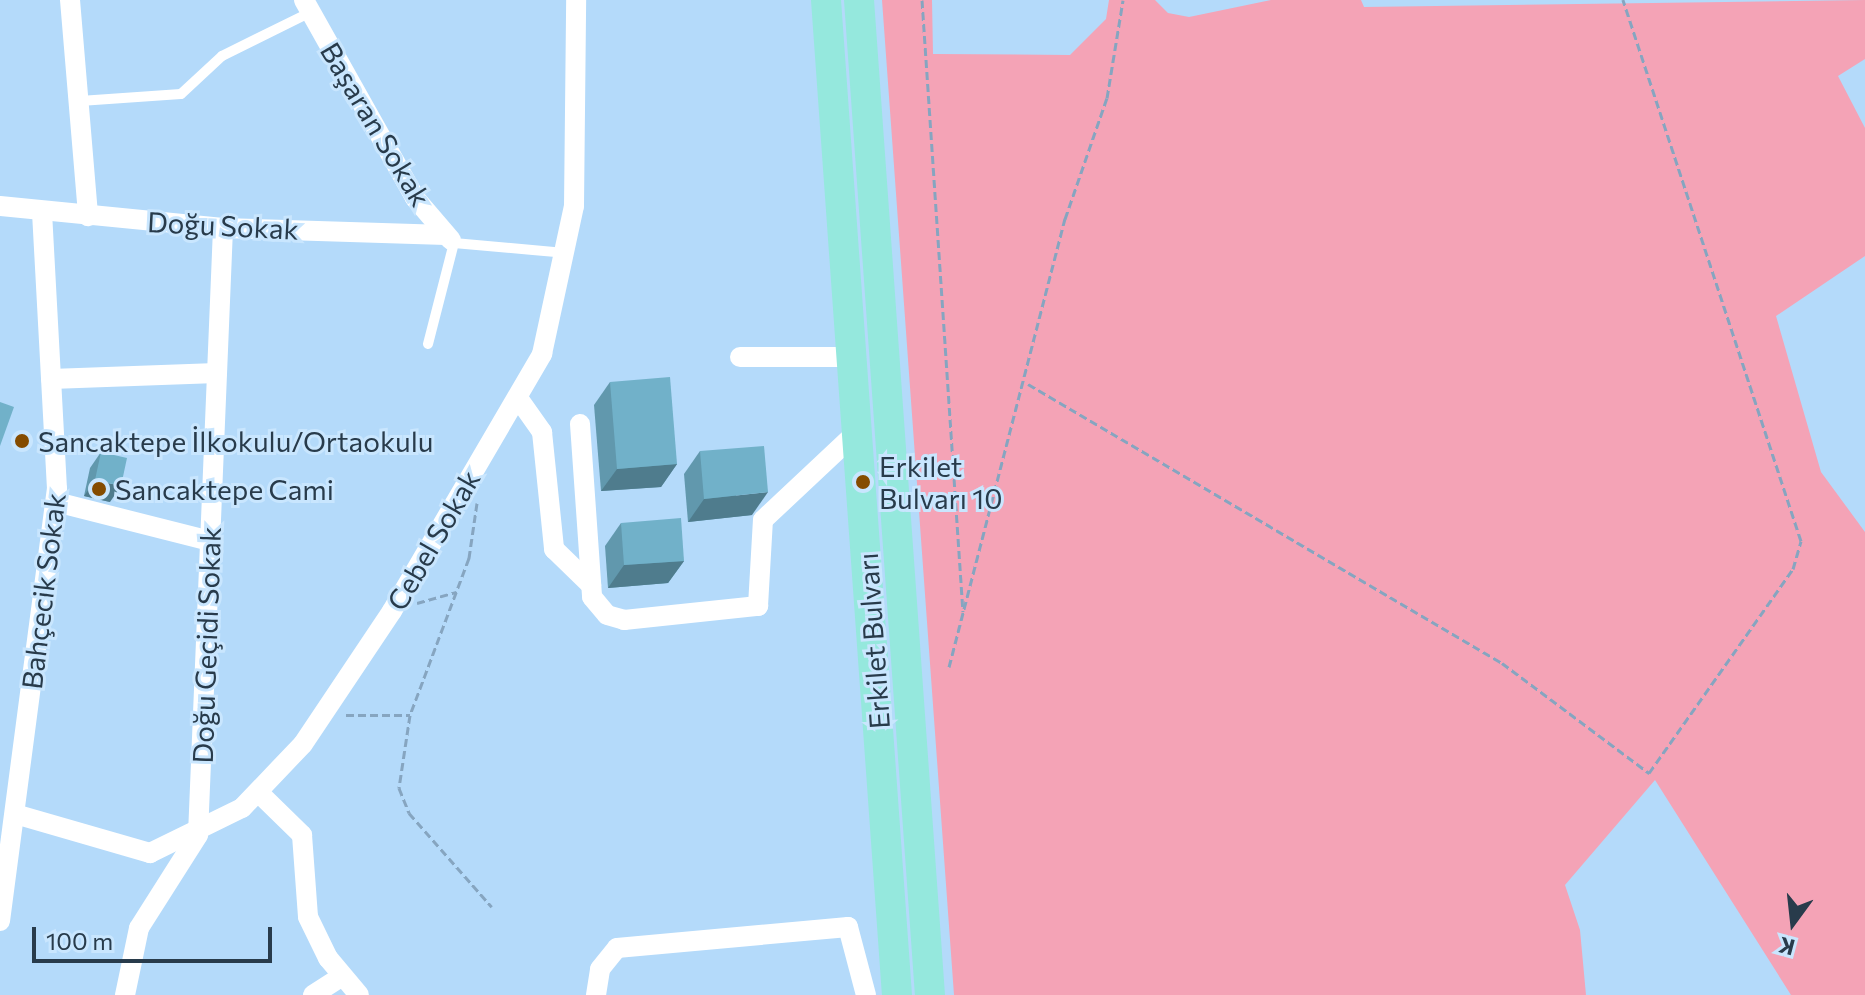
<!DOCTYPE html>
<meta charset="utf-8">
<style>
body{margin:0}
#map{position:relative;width:1865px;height:995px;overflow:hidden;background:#b4dafa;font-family:Commissioner,sans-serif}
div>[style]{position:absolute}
.green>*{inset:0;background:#f4a3b6}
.path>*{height:3px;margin-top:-1.5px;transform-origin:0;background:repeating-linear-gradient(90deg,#86a5c0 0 8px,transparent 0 12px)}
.service>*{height:10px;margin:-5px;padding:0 5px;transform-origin:5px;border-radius:5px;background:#fff}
.minor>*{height:20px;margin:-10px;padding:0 10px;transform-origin:10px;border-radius:10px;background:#fff}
.primary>*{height:30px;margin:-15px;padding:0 15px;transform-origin:15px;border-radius:15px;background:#95e8dd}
.wall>*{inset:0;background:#6198ad}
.shaded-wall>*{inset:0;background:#4f7c8d}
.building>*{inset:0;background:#71b1c9}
.dots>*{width:22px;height:22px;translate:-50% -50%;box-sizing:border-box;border:4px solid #c9e6fe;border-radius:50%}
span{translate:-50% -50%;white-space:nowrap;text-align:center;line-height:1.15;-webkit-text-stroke:6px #c9e6fe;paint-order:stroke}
.street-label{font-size:28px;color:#283b4b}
.poi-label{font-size:28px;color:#283b4b}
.left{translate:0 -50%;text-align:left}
.north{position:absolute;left:1753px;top:883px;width:80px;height:80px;-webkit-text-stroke:6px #c9e6fe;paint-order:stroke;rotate:195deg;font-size:22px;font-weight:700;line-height:32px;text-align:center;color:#283b4b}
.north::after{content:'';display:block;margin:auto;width:28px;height:36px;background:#283b4b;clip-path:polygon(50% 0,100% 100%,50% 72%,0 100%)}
.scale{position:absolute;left:32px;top:927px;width:240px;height:36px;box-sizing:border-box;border:4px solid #283b4b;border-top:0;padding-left:10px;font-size:24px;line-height:28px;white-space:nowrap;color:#283b4b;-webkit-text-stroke:6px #c9e6fe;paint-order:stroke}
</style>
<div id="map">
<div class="green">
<div style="clip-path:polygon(882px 0,932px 0,933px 54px,1070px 55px,1106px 19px,1109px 0,1155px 0,1168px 13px,1189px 17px,1271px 0,1361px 0,1364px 7px,1865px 0,1865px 59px,1838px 76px,1865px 128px,1865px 256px,1776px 316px,1821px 472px,1865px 532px,1865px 995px,1791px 995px,1655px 780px,1565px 885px,1580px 930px,1586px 995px,954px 995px)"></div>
</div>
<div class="path">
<div style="left:922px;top:0;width:613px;rotate:86.17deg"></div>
<div style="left:1028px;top:384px;width:550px;rotate:30.48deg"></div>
<div style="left:1502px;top:663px;width:184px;rotate:36.8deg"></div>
<div style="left:1649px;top:773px;width:250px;rotate:-54.8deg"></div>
<div style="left:1793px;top:569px;width:29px;rotate:-74deg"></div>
<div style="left:1801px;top:541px;width:570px;rotate:-108.21deg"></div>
<div style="left:477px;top:503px;width:56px;rotate:98.3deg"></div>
<div style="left:469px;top:558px;width:168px;rotate:110.6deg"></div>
<div style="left:410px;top:715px;width:74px;rotate:98.6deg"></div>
<div style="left:399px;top:788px;width:27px;rotate:68deg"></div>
<div style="left:409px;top:813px;width:125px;rotate:48.6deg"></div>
<div style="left:417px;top:603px;width:41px;rotate:-15.8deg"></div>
<div style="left:949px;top:667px;width:463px;rotate:-75.5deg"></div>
<div style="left:1065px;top:219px;width:128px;rotate:-70.9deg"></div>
<div style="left:1107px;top:98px;width:99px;rotate:-80.7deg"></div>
<div style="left:346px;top:715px;width:64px"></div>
</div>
<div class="service">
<div style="left:80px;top:101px;width:101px;rotate:-4deg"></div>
<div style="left:181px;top:94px;width:56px;rotate:-42.8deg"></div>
<div style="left:222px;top:56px;width:99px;rotate:-26.3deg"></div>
<div style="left:428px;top:344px;width:104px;rotate:-75.6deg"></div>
<div style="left:454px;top:243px;width:111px;rotate:5.1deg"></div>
</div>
<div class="minor">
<div style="left:70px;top:0;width:217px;rotate:85.2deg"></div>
<div style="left:304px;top:0;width:227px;rotate:60.7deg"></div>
<div style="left:415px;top:198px;width:55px;rotate:49.4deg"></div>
<div style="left:0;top:206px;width:224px;rotate:5.6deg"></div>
<div style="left:223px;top:228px;width:223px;rotate:1.8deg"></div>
<div style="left:740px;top:357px;width:114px"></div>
<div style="left:51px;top:379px;width:166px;rotate:-2.1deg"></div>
<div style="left:518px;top:398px;width:42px;rotate:54.8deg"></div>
<div style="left:542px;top:432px;width:118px;rotate:84.1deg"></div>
<div style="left:554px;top:549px;width:52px;rotate:44.2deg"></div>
<div style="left:580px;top:424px;width:173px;rotate:86deg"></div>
<div style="left:592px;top:597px;width:23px;rotate:50deg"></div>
<div style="left:607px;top:615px;width:18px;rotate:16deg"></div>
<div style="left:624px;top:620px;width:135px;rotate:-6deg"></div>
<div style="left:758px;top:606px;width:86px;rotate:-86.7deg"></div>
<div style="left:763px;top:520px;width:133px;rotate:-43.2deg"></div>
<div style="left:56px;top:502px;width:159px;rotate:14.2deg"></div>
<div style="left:260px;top:794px;width:59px;rotate:44.3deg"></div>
<div style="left:302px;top:835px;width:82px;rotate:85.8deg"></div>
<div style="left:308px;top:917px;width:46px;rotate:64deg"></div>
<div style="left:328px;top:958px;width:48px;rotate:50deg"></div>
<div style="left:15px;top:814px;width:141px;rotate:16.1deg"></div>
<div style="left:150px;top:853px;width:102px;rotate:-26.1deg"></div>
<div style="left:242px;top:808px;width:88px;rotate:-46.4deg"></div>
<div style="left:303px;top:744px;width:160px;rotate:-56.2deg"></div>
<div style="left:392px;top:611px;width:298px;rotate:-59.7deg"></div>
<div style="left:542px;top:354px;width:151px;rotate:-77.8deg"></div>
<div style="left:574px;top:206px;width:206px;rotate:-89.4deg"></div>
<div style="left:0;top:921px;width:436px;rotate:-82.5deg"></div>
<div style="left:57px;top:489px;width:278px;rotate:-93.1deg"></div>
<div style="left:125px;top:995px;width:68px;rotate:-78.2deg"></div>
<div style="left:139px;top:928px;width:110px;rotate:-57.6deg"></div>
<div style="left:198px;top:835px;width:608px;rotate:-87.64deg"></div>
<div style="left:313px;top:995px;width:33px;rotate:-33deg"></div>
<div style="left:596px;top:995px;width:26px;rotate:-81deg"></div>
<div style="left:600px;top:969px;width:27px;rotate:-51deg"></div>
<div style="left:617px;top:948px;width:232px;rotate:-5.2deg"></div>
<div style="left:848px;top:927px;width:70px;rotate:75.2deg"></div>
</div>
<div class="primary">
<div style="left:826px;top:0;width:998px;rotate:85.92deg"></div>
<div style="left:859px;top:0;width:998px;rotate:85.92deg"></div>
</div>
<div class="wall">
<div style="clip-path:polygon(610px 382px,677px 464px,661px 487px,601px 491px,594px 405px)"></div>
<div style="clip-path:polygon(700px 451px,752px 515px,688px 522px,684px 474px)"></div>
<div style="clip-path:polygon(101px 452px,110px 502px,84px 496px,90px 468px)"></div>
<div style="clip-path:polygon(621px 523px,684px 561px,668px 583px,608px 588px,605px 546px)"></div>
</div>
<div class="shaded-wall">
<div style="clip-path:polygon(677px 464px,661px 487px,601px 491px,617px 469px)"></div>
<div style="clip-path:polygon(95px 480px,121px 486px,110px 502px,84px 496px)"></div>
<div style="clip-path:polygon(768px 492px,752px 515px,688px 522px,704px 499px)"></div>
<div style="clip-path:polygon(684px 561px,668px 583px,608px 588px,624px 565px)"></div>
</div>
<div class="building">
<div style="clip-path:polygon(670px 377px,677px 464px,617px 469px,610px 382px)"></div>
<div style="clip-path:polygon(0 402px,14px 407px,0 446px)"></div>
<div style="clip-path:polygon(764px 446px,768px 492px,704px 499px,700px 451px)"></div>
<div style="clip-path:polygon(101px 452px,127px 458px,121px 486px,95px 480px)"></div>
<div style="clip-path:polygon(681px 518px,684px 561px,624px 565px,621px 523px)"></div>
</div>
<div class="dots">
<div style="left:22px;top:441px;background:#854c00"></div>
<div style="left:863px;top:482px;background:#854c00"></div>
<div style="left:99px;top:489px;background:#854c00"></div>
</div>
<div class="street-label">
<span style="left:376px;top:124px;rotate:59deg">Başaran Sokak</span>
<span style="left:223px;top:225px;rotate:3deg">Doğu Sokak</span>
<span style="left:433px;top:540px;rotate:-60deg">Cebel Sokak</span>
<span style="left:43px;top:591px;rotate:-83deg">Bahçecik Sokak</span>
<span style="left:873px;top:641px;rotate:-94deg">Erkilet Bulvarı</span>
<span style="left:206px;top:645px;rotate:-88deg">Doğu Geçidi Sokak</span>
</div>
<div class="poi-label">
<span class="left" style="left:38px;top:441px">Sancaktepe İlkokulu/Ortaokulu</span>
<span class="left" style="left:879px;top:482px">Erkilet<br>Bulvarı 10</span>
<span class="left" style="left:115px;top:489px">Sancaktepe Cami</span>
</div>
<div class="north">K</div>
<div class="scale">100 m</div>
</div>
